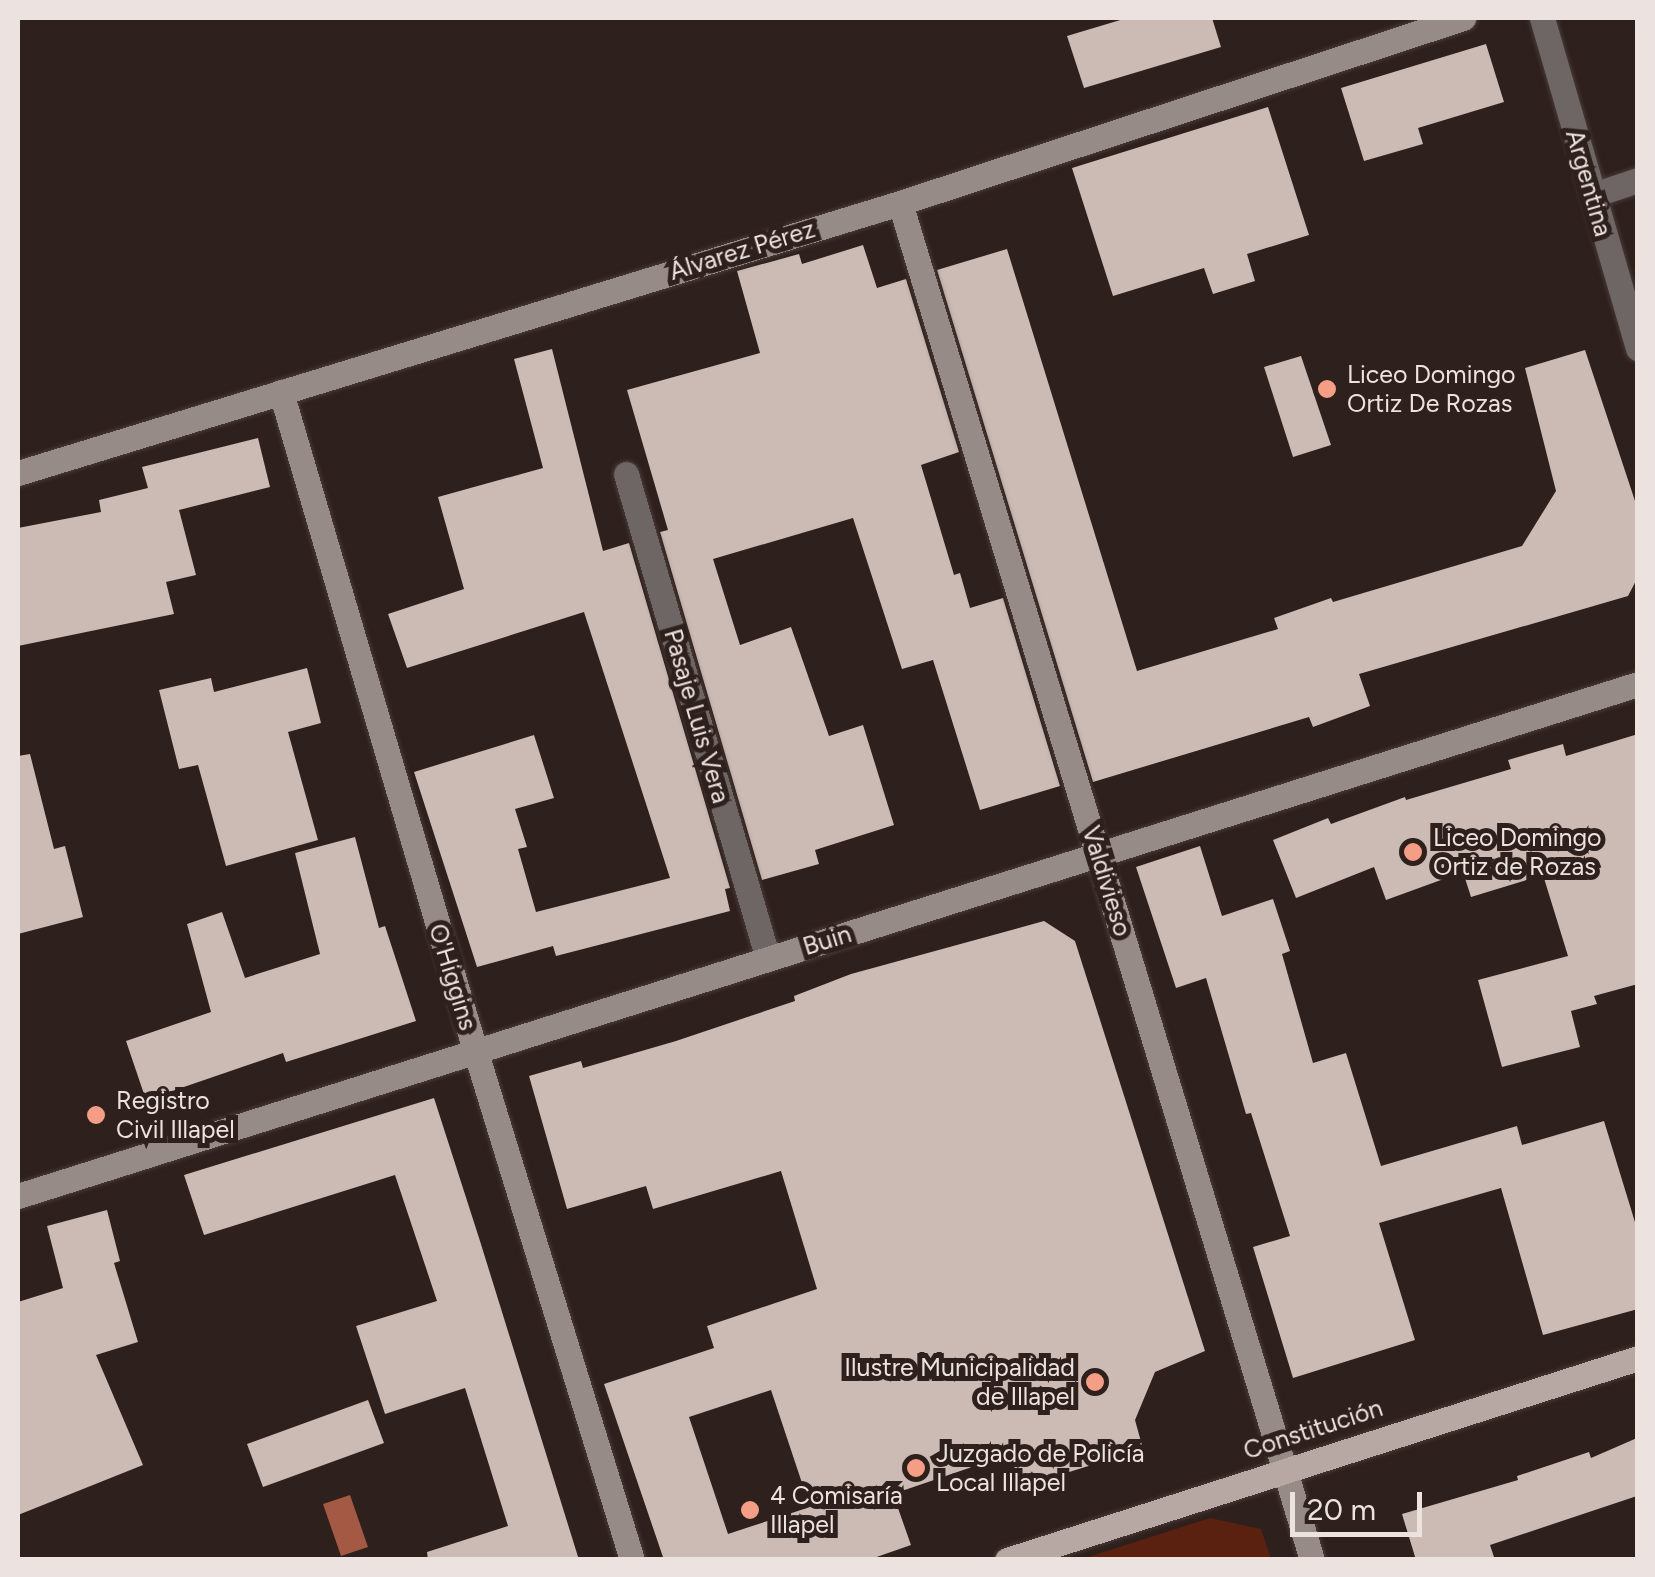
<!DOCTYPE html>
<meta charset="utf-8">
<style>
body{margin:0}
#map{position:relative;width:1655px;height:1577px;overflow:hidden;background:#2e201c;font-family:Figtree,sans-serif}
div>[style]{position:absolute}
.green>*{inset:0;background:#5a2111}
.water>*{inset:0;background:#a45944}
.building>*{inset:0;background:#ccbab4}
.roads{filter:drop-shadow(0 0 2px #493b37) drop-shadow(0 0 2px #493b37)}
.street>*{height:25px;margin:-12.5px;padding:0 12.5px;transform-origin:12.5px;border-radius:12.5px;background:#6d6664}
.secondary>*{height:25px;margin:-12.5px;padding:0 12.5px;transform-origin:12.5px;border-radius:12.5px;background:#978b88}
.primary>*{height:25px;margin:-12.5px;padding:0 12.5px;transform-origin:12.5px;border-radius:12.5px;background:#b8a8a3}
.dots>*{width:28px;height:28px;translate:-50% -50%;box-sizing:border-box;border:5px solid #2e201c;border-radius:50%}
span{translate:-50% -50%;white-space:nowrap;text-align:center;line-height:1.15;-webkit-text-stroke:10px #2e201c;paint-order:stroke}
.street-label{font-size:25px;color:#ece2df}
.poi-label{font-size:25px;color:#ece2df}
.left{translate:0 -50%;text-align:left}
.right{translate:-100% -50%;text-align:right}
.frame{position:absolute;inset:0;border:20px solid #ece2df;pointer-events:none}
.scale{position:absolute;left:1290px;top:1492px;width:132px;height:45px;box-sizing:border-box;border:5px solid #ece2df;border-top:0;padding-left:12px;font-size:30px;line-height:35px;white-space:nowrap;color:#ece2df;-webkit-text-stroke:8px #2e201c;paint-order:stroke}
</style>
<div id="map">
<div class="green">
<div style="clip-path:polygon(1210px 1518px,1261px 1529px,1271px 1559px,1082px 1559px)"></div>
</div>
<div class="water">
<div style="clip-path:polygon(350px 1495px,368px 1547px,341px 1556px,323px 1504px)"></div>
</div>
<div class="building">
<div style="clip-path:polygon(1127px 18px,1212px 18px,1221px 47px,1084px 88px,1067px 36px)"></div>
<div style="clip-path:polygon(1486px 44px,1504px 102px,1418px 128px,1423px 144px,1364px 161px,1341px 88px)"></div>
<div style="clip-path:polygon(1268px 107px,1309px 235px,1247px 254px,1255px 281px,1213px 294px,1204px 268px,1113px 296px,1072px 168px)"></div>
<div style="clip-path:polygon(863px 245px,877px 288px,906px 279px,959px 452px,921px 465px,954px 575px,960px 573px,970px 608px,1003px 598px,1060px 786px,980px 810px,933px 660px,902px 669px,853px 518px,713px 559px,740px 645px,791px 627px,829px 736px,863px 725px,894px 825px,815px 850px,819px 864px,762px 880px,660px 532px,668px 530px,627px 390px,760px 353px,737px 271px,799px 254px,802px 264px)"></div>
<div style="clip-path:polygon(1007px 249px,1137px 671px,1278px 629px,1274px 618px,1331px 598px,1333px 602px,1522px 546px,1556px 491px,1525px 368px,1585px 350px,1638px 510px,1638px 577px,1628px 596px,1359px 674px,1370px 706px,1313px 727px,1309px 717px,1093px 782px,937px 270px)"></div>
<div style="clip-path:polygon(552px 349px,603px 551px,629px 543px,730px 888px,725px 889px,730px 911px,556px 956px,553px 946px,477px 967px,414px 772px,534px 735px,554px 798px,515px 809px,527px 847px,518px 849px,536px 912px,670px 878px,584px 612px,407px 668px,388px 614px,464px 589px,438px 497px,543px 468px,514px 359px)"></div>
<div style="clip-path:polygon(1301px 356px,1331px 445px,1293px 457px,1264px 367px)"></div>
<div style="clip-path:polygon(258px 438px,270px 487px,179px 510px,196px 575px,166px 582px,174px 614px,18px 646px,18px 528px,101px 512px,99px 500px,148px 488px,142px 467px)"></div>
<div style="clip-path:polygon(307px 668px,321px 723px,288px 732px,318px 840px,226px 866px,198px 765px,179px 769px,159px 690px,211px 678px,214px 692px)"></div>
<div style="clip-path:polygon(1638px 734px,1638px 984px,1594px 996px,1597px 1004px,1571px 1011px,1580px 1047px,1502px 1067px,1478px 980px,1568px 956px,1543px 875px,1471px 897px,1463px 872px,1386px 900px,1374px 867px,1296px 898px,1273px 840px,1328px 818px,1331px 824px,1405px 797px,1406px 800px,1511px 769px,1508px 760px,1563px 744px,1566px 756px)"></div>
<div style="clip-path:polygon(30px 754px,54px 849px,65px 846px,83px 917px,18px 934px,18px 756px)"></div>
<div style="clip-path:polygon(355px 837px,379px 928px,385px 926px,416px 1021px,286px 1062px,283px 1053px,146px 1100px,126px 1041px,211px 1012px,187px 924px,222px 912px,245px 978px,320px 954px,295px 853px)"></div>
<div style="clip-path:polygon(1200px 846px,1222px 916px,1273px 899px,1290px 951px,1282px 954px,1313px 1063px,1346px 1053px,1381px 1166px,1517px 1126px,1522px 1145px,1604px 1121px,1638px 1232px,1638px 1309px,1543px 1335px,1501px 1188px,1379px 1223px,1415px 1340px,1293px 1378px,1253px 1247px,1290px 1236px,1251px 1113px,1246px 1114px,1206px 978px,1176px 988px,1136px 867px)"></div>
<div style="clip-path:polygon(evenodd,1044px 921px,1075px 941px,1205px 1351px,1155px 1372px,1135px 1420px,1143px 1449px,1021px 1487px,1010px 1454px,893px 1494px,911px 1545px,868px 1560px,664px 1560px,604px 1384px,714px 1348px,707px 1326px,817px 1289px,781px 1171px,653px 1209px,646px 1186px,567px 1209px,529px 1076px,581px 1061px,583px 1068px,676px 1041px,795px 1001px,794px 996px,851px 974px,1044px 921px,771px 1390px,810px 1507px,728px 1534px,689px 1417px,771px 1390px)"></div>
<div style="clip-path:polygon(434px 1098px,480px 1241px,579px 1560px,428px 1560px,427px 1552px,508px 1526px,465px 1388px,385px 1414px,356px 1326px,437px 1301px,395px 1175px,204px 1235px,184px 1175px)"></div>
<div style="clip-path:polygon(107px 1210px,120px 1261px,114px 1263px,138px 1342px,96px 1355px,143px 1465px,18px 1515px,18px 1302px,63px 1288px,47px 1226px)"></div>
<div style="clip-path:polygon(368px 1400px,384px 1443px,263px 1487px,247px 1444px)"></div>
<div style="clip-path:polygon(1637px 1438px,1637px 1496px,1490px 1545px,1495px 1560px,1416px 1560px,1402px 1514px,1518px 1480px,1517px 1476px,1589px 1452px,1591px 1458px)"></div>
</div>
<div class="roads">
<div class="street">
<div style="left:1542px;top:18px;width:344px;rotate:73.8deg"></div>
<div style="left:1593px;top:195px;width:47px;rotate:-18.4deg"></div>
<div style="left:626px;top:474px;width:505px;rotate:73.68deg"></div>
</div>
<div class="secondary">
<div style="left:900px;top:203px;width:1418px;rotate:73.11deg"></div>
<div style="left:281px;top:392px;width:652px;rotate:73.6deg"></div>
<div style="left:465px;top:1017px;width:568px;rotate:72.9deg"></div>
<div style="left:18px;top:473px;width:922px;rotate:-17.02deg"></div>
<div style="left:900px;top:203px;width:593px;rotate:-18.19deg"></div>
<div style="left:18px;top:1196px;width:1699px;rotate:-17.54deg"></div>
</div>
<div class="primary">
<div style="left:1007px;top:1560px;width:663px;rotate:-17.75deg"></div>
</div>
</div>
<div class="dots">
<div style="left:1327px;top:389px;background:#f49e86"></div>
<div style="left:1413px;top:852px;background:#f49e86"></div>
<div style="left:96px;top:1115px;background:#f49e86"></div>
<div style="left:1095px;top:1382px;background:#f49e86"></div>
<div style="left:916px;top:1468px;background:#f49e86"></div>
<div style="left:750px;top:1510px;background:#f49e86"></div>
</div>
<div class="street-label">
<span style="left:1589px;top:183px;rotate:74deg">Argentina</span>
<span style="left:742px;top:250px;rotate:-17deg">Álvarez Pérez</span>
<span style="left:697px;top:716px;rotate:74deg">Pasaje Luis Vera</span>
<span style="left:1107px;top:881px;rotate:73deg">Valdivieso</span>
<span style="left:827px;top:940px;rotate:-17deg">Buin</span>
<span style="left:453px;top:977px;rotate:73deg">O'Higgins</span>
<span style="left:1313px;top:1429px;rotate:-18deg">Constitución</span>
</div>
<div class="poi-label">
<span class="left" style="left:1347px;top:389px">Liceo Domingo<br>Ortiz De Rozas</span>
<span class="left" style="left:1433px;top:852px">Liceo Domingo<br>Ortiz de Rozas</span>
<span class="left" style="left:116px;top:1115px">Registro<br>Civil Illapel</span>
<span class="right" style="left:1075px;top:1382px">Ilustre Municipalidad<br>de Illapel</span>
<span class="left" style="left:936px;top:1468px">Juzgado de Policía<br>Local Illapel</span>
<span class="left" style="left:770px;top:1510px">4 Comisaría<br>Illapel</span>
</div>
<div class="frame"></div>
<div class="scale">20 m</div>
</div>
